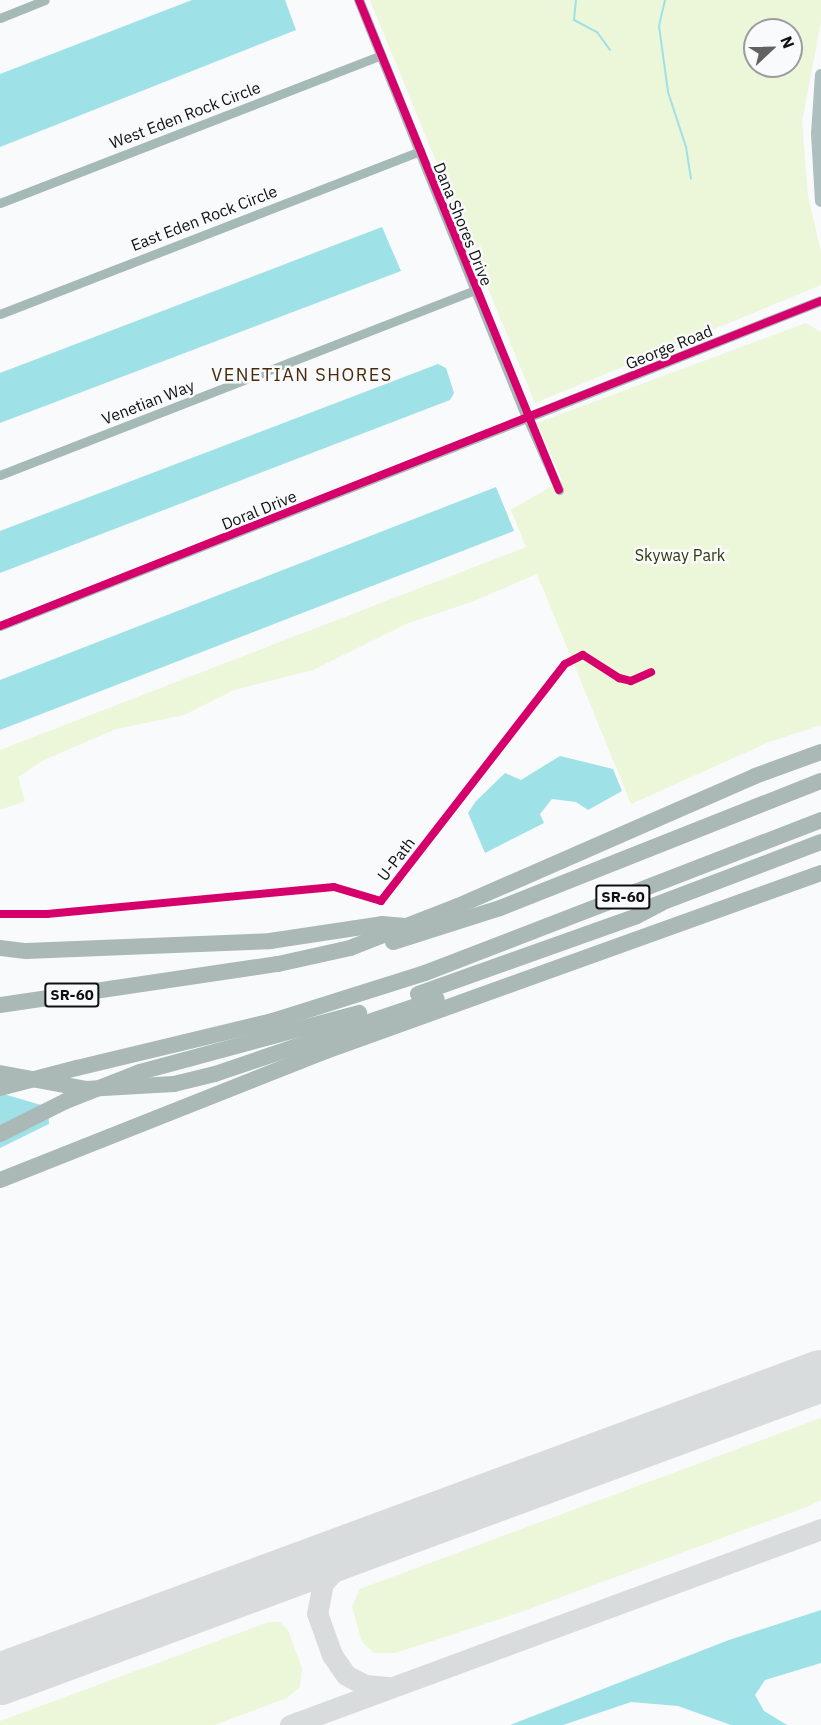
<!DOCTYPE html>
<style>
body{margin:0}
#map{position:relative;width:821px;height:1725px;overflow:hidden;background:#f9fafb;font-family:"IBM Plex Sans",sans-serif}
div>[style]{position:absolute}
.green>*{inset:0;background:#ecf6d9}
.water>*{inset:0;background:#9ee1e7}
.stream>*{height:2px;margin:-1px;padding:0 1px;transform-origin:1px;border-radius:1px;background:#9ee1e7}
.taxiway>*{height:21px;margin:-10.5px;padding:0 10.5px;transform-origin:10.5px;border-radius:10.5px;background:#d8dcdd}
.runway>*{height:52px;margin:-26px;padding:0 26px;transform-origin:26px;border-radius:26px;background:#d8dcdd}
.minor>*{height:9px;margin:-4.5px;padding:0 4.5px;transform-origin:4.5px;border-radius:4.5px;background:#a5b9b6}
.tertiary>*{height:10px;margin:-5px;padding:0 5px;transform-origin:5px;border-radius:5px;background:#a5b9b6}
.secondary>*{height:12px;margin:-6px;padding:0 6px;transform-origin:6px;border-radius:6px;background:#adbfbf}
.motorway>*{height:16px;margin:-8px;padding:0 8px;transform-origin:8px;border-radius:8px;background:#aab8b6}
.motorway-bridge>*{height:16px;margin:-8px;padding:0 8px;transform-origin:8px;border-radius:8px;background:#aab8b6}
.cycleway>*{height:8px;margin:-4px;padding:0 4px;transform-origin:4px;border-radius:4px;background:#d6006c}
span{translate:-50% -50%;white-space:nowrap;text-align:center;line-height:1.15;-webkit-text-stroke:5px #f8fafc;paint-order:stroke}
.shield-label span{padding:2px 4px;background:#f8fafc;border:2px solid;border-radius:4px;-webkit-text-stroke-width:0}
.shield-label{font-size:15px;color:#101011;font-weight:700}
.street-label{font-size:16px;color:#101011}
.park-label{font-size:16px;color:#2d3906}
.neighbourhood-label{font-size:18px;color:#472b0c;letter-spacing:1.5px}
.north{position:absolute;left:743px;top:18px;width:60px;height:60px;box-sizing:border-box;background:#f8fafc;border:2px solid #9b9c9e;border-radius:50%;rotate:68deg;font-size:16px;font-weight:700;line-height:24px;text-align:center;color:#101011}
.north::after{content:'';display:block;margin:auto;width:21px;height:27px;background:#626263;clip-path:polygon(50% 0,100% 100%,50% 72%,0 100%)}
</style>
<div id="map">
<div class="green">
<div style="clip-path:polygon(evenodd,370px 0,821px 0,821px 22px,802px 121px,808px 196px,821px 252px,821px 285px,535px 403px,370px 0,755px 30px,791px 30px,791px 66px,755px 66px,755px 30px)"></div>
<div style="clip-path:polygon(806px 323px,821px 332px,821px 725px,769px 742px,631px 804px,537px 574px,471px 602px,406px 624px,313px 670px,234px 690px,184px 715px,116px 729px,44px 760px,18px 777px,25px 801px,0 810px,0 750px,526px 547px,511px 510px,562px 480px,537px 423px)"></div>
<div style="clip-path:polygon(821px 1418px,821px 1500px,809px 1506px,515px 1614px,395px 1653px,374px 1653px,362px 1642px,352px 1606px,360px 1589px)"></div>
<div style="clip-path:polygon(269px 1622px,280px 1622px,288px 1630px,302px 1668px,300px 1687px,287px 1698px,214px 1725px,0 1725px,0 1721px)"></div>
</div>
<div class="water">
<div style="clip-path:polygon(192px 0,285px 0,296px 30px,0 147px,0 74px)"></div>
<div style="clip-path:polygon(382px 227px,401px 271px,0 423px,0 373px)"></div>
<div style="clip-path:polygon(438px 364px,446px 368px,454px 393px,450px 400px,0 573px,0 531px)"></div>
<div style="clip-path:polygon(496px 487px,514px 531px,0 730px,0 680px)"></div>
<div style="clip-path:polygon(560px 756px,613px 769px,622px 791px,588px 810px,576px 802px,552px 799px,540px 814px,544px 823px,485px 853px,468px 813px,476px 801px,505px 773px,521px 780px)"></div>
<div style="clip-path:polygon(0 1093px,48px 1107px,49px 1124px,0 1148px)"></div>
<div style="clip-path:polygon(821px 1610px,821px 1663px,765px 1680px,755px 1695px,764px 1711px,787px 1725px,731px 1725px,678px 1706px,631px 1702px,563px 1725px,510px 1725px,729px 1640px)"></div>
</div>
<div class="stream">
<div style="left:576px;top:0;width:20px;rotate:96deg"></div>
<div style="left:574px;top:20px;width:26px;rotate:28deg"></div>
<div style="left:597px;top:32px;width:22px;rotate:54deg"></div>
<div style="left:665px;top:0;width:27px;rotate:103deg"></div>
<div style="left:659px;top:26px;width:67px;rotate:82.2deg"></div>
<div style="left:668px;top:92px;width:58px;rotate:71.9deg"></div>
<div style="left:686px;top:147px;width:32px;rotate:81deg"></div>
</div>
<div class="taxiway">
<div style="left:357px;top:1547px;width:50px;rotate:133.4deg"></div>
<div style="left:323px;top:1583px;width:31px;rotate:101deg"></div>
<div style="left:317px;top:1613px;width:45px;rotate:70.3deg"></div>
<div style="left:332px;top:1655px;width:24px;rotate:55deg"></div>
<div style="left:346px;top:1675px;width:21px;rotate:28deg"></div>
<div style="left:365px;top:1685px;width:23px;rotate:5deg"></div>
<div style="left:290px;top:1725px;width:566px;rotate:-20.26deg"></div>
</div>
<div class="runway">
<div style="left:0;top:1679px;width:875px;rotate:-20.26deg"></div>
</div>
<div class="minor">
<div style="left:0;top:18px;width:48px;rotate:-21.8deg"></div>
<div style="left:0;top:203px;width:409px;rotate:-21.2deg"></div>
<div style="left:0;top:314px;width:451px;rotate:-21.2deg"></div>
<div style="left:0;top:475px;width:510px;rotate:-21.28deg"></div>
<div style="left:0;top:626px;width:567px;rotate:-21.54deg"></div>
<div style="left:527px;top:418px;width:79px;rotate:66deg"></div>
</div>
<div class="tertiary">
<div style="left:359px;top:0;width:450px;rotate:68.1deg"></div>
<div style="left:527px;top:418px;width:316px;rotate:-21.7deg"></div>
</div>
<div class="secondary">
<div style="left:821px;top:75px;width:59px;rotate:93.9deg"></div>
<div style="left:817px;top:134px;width:67px;rotate:86.6deg"></div>
</div>
<div class="motorway">
<div style="left:650px;top:907px;width:183px;rotate:-20.8deg"></div>
<div style="left:393px;top:942px;width:112px;rotate:-17.6deg"></div>
<div style="left:500px;top:908px;width:345px;rotate:-21.6deg"></div>
<div style="left:0;top:948px;width:26px;rotate:7deg"></div>
<div style="left:26px;top:951px;width:244px;rotate:-2.3deg"></div>
<div style="left:270px;top:941px;width:113px;rotate:-8.6deg"></div>
<div style="left:382px;top:924px;width:23px;rotate:5deg"></div>
<div style="left:418px;top:994px;width:232px;rotate:-19.6deg"></div>
<div style="left:637px;top:916px;width:27px;rotate:-28deg"></div>
<div style="left:0;top:1005px;width:281px;rotate:-8.4deg"></div>
<div style="left:278px;top:964px;width:74px;rotate:-12.5deg"></div>
<div style="left:350px;top:948px;width:116px;rotate:-21.3deg"></div>
<div style="left:458px;top:906px;width:324px;rotate:-23.6deg"></div>
<div style="left:755px;top:776px;width:70px;rotate:-20deg"></div>
<div style="left:77px;top:1068px;width:202px;rotate:-13.5deg"></div>
<div style="left:273px;top:1021px;width:159px;rotate:-17.5deg"></div>
<div style="left:425px;top:973px;width:425px;rotate:-21.1deg"></div>
<div style="left:140px;top:1072px;width:227px;rotate:-15.1deg"></div>
<div style="left:0;top:1073px;width:87px;rotate:10.5deg"></div>
<div style="left:86px;top:1089px;width:88px;rotate:-3.3deg"></div>
<div style="left:174px;top:1084px;width:42px;rotate:-13.7deg"></div>
<div style="left:215px;top:1074px;width:234px;rotate:-18.7deg"></div>
<div style="left:0;top:1134px;width:74px;rotate:-26.6deg"></div>
<div style="left:0;top:1180px;width:351px;rotate:-21.6deg"></div>
<div style="left:326px;top:1051px;width:526px;rotate:-19.78deg"></div>
</div>
<div class="motorway-bridge">
<div style="left:0;top:1088px;width:80px;rotate:-14.6deg"></div>
<div style="left:66px;top:1101px;width:79px;rotate:-21.4deg"></div>
</div>
<div class="cycleway">
<div style="left:359px;top:0;width:529px;rotate:67.8deg"></div>
<div style="left:0;top:626px;width:883px;rotate:-21.6deg"></div>
<div style="left:0;top:914px;width:47px"></div>
<div style="left:47px;top:914px;width:288px;rotate:-5.4deg"></div>
<div style="left:334px;top:887px;width:49px;rotate:16.6deg"></div>
<div style="left:381px;top:901px;width:300px;rotate:-52.2deg"></div>
<div style="left:565px;top:664px;width:20px;rotate:-27deg"></div>
<div style="left:583px;top:655px;width:43px;rotate:32.6deg"></div>
<div style="left:619px;top:678px;width:12px;rotate:14deg"></div>
<div style="left:631px;top:681px;width:22px;rotate:-24deg"></div>
</div>
<div class="shield-label">
<span style="left:623px;top:897px">SR-60</span>
<span style="left:72px;top:995px">SR-60</span>
</div>
<div class="street-label">
<span style="left:185px;top:115px;rotate:-21deg">West Eden Rock Circle</span>
<span style="left:204px;top:218px;rotate:-21deg">East Eden Rock Circle</span>
<span style="left:463px;top:224px;rotate:68deg">Dana Shores Drive</span>
<span style="left:669px;top:347px;rotate:-22deg">George Road</span>
<span style="left:148px;top:402px;rotate:-21deg">Venetian Way</span>
<span style="left:259px;top:510px;rotate:-22deg">Doral Drive</span>
<span style="left:396px;top:859px;rotate:-52deg">U-Path</span>
</div>
<div class="park-label">
<span style="left:680px;top:555px">Skyway Park</span>
</div>
<div class="neighbourhood-label">
<span style="left:302px;top:375px">VENETIAN SHORES</span>
</div>
<div class="north">N</div>
</div>
